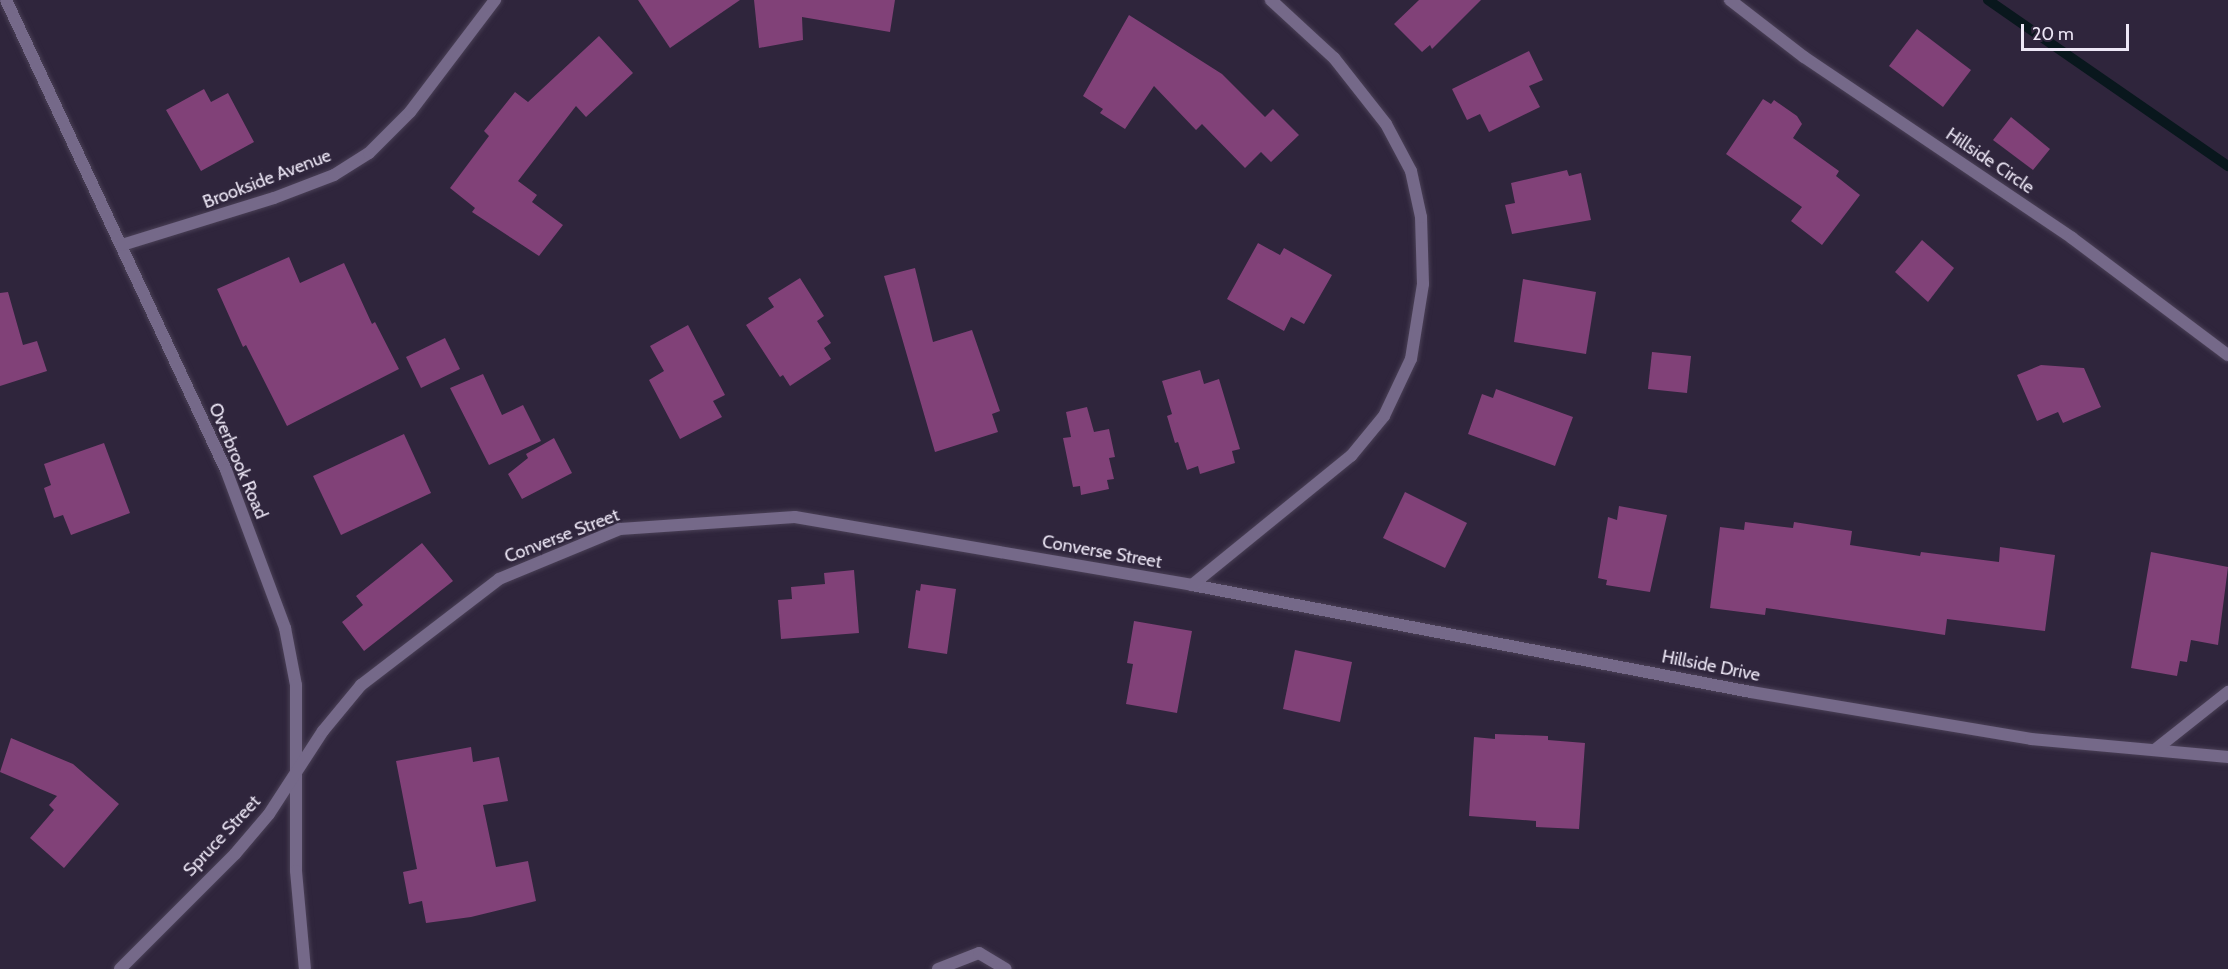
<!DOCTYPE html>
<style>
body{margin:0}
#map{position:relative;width:2228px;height:969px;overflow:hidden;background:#2f253c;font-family:Cabin,sans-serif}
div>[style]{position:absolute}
.stream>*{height:10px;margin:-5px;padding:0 5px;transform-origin:5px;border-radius:5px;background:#09171d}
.building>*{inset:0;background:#814178}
.roads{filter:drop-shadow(0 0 2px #4a4056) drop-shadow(0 0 2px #4a4056)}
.street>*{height:12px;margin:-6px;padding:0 6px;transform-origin:6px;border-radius:6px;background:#756989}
span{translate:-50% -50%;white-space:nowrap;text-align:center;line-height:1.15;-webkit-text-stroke:4.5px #2f253c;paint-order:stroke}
.street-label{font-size:18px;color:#ede7f6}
.scale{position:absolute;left:2021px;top:24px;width:108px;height:27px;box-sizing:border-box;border:3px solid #ede7f6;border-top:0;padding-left:8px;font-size:18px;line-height:21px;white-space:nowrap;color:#ede7f6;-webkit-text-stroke:4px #2f253c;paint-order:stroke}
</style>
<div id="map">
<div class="stream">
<div style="left:1988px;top:0;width:292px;rotate:34.7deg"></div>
</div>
<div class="building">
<div style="clip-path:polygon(638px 0,740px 0,670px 48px)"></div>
<div style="clip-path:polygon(754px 0,895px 0,890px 32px,802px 17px,803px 40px,759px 48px)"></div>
<div style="clip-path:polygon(1419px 0,1481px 0,1432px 49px,1430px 45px,1422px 52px,1394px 24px)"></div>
<div style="clip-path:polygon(1129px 15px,1222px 74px,1265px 117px,1273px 109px,1299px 135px,1271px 162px,1261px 152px,1245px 168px,1202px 124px,1196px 130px,1154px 86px,1125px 129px,1100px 113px,1103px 109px,1083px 96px)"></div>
<div style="clip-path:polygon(1917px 29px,1971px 70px,1943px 107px,1889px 66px)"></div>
<div style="clip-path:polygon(599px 36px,633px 73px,586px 117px,576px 106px,518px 181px,537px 195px,532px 202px,563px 225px,539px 256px,472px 212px,475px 208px,450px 188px,489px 136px,484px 131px,515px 92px,528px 102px)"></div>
<div style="clip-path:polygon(1529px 51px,1543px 80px,1529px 86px,1540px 107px,1489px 132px,1480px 114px,1467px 120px,1452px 89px)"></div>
<div style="clip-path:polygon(204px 89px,211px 102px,228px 93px,254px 142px,201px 171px,166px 110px)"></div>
<div style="clip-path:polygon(1763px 99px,1771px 104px,1774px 100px,1797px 116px,1802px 124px,1793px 138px,1839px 171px,1836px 176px,1860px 195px,1822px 245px,1791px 221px,1802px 207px,1726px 154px)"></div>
<div style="clip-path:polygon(2011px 117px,2050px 149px,2033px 170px,1993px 140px)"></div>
<div style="clip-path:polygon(1567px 170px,1569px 176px,1581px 173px,1591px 220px,1512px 234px,1505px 205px,1515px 203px,1511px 183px)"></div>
<div style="clip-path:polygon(1922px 240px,1954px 268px,1928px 302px,1895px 272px)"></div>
<div style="clip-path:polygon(1258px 243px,1280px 255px,1284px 248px,1332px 275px,1304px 324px,1291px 317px,1284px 331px,1227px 299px)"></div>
<div style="clip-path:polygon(289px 257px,300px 283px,344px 263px,372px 324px,375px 322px,399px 369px,287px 426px,246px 345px,243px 347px,217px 289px)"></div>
<div style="clip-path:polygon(915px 268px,933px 342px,972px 330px,1000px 411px,992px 414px,998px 432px,935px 452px,884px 276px)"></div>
<div style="clip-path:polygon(800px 278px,824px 316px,817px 321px,831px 343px,824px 348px,831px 359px,790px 386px,783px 375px,780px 377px,746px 325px,774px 307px,768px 298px)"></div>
<div style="clip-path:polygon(1523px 279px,1596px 292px,1586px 354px,1514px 342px)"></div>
<div style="clip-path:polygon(8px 292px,23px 345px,37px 341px,47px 371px,0 386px,0 293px)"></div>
<div style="clip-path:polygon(688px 325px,725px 395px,713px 401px,722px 417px,680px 439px,649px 380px,664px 371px,650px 346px)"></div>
<div style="clip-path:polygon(445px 338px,460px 369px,421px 388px,406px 357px)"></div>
<div style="clip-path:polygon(1652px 352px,1691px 356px,1687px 393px,1648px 389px)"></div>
<div style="clip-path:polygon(2041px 365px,2084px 368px,2101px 407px,2063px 423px,2058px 412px,2037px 421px,2017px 375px)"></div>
<div style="clip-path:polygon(1200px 370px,1204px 384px,1219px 379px,1240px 449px,1232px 451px,1235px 463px,1200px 474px,1198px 466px,1187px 470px,1178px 442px,1175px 443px,1167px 416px,1172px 414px,1162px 381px)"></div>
<div style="clip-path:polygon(483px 374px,502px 415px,523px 405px,541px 441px,489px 465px,450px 388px)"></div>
<div style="clip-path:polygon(1496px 389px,1573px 417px,1555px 466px,1468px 434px,1482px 394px,1493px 398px)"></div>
<div style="clip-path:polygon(1087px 407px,1094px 432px,1109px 429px,1115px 457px,1109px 458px,1114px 479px,1107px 480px,1109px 489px,1081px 495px,1080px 486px,1073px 487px,1063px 438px,1071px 437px,1066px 412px)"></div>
<div style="clip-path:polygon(404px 434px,431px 493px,341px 535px,313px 476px)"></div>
<div style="clip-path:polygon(554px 438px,572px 473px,522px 499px,508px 474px,528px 458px,526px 454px)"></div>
<div style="clip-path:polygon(104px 443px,130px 513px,71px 535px,63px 515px,54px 518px,44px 488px,51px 485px,44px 464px)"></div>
<div style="clip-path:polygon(1405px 492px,1467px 523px,1445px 568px,1383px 538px)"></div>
<div style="clip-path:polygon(1619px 506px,1667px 515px,1650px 592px,1606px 585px,1607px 580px,1598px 578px,1608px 517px,1617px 520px)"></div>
<div style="clip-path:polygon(1745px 522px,1793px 528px,1794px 522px,1852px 531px,1850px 545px,1920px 556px,1921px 552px,1999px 562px,2000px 547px,2055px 555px,2045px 631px,1947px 619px,1945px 635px,1766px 608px,1765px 615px,1710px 608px,1720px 527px,1744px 530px)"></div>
<div style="clip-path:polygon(422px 543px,453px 581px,364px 651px,342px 622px,363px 605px,356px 596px)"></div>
<div style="clip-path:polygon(2151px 552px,2228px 567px,2218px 645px,2191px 640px,2187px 662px,2180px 661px,2177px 676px,2131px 668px)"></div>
<div style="clip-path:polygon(854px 570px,859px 633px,781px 639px,778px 600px,792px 599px,791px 587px,825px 584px,824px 573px)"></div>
<div style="clip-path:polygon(921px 584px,956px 589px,947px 654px,908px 648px,916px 590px,920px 591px)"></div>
<div style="clip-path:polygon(1134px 621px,1192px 631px,1177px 713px,1126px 704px,1133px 664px,1127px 663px)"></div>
<div style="clip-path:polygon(1295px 650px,1352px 662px,1340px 722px,1283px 709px)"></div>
<div style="clip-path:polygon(1495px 734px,1548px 736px,1548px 740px,1585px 743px,1579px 829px,1536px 827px,1536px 821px,1469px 816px,1474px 737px,1495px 739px)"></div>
<div style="clip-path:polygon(11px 738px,73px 764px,119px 804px,64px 868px,30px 838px,54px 810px,49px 805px,57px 796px,0 772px)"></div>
<div style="clip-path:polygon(471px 747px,473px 762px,499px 757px,508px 801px,483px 805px,496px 867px,528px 861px,536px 901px,471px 917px,426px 923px,422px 901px,409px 904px,403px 872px,417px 869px,396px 761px)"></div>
</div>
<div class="roads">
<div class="street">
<div style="left:6px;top:0;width:519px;rotate:64.92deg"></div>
<div style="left:226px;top:470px;width:169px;rotate:69.5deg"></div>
<div style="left:285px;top:628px;width:58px;rotate:79.1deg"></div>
<div style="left:296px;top:685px;width:186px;rotate:90deg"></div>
<div style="left:296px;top:871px;width:98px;rotate:84.8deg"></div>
<div style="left:1730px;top:0;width:93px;rotate:37.6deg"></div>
<div style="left:1804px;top:57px;width:323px;rotate:34deg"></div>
<div style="left:2072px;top:238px;width:195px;rotate:36.9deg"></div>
<div style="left:122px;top:245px;width:159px;rotate:-17.2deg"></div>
<div style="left:274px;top:198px;width:64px;rotate:-21deg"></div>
<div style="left:334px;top:175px;width:41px;rotate:-32.2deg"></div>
<div style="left:369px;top:153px;width:58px;rotate:-45deg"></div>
<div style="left:410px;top:112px;width:141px;rotate:-52.8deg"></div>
<div style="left:1192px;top:585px;width:569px;rotate:10.84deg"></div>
<div style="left:1751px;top:692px;width:284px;rotate:9.5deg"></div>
<div style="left:2031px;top:739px;width:198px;rotate:5.2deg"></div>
<div style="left:2156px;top:749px;width:92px;rotate:-38.4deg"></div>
<div style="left:120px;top:969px;width:163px;rotate:-45deg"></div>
<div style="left:235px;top:854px;width:52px;rotate:-49.6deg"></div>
<div style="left:269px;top:814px;width:99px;rotate:-57deg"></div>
<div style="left:323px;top:731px;width:60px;rotate:-50.4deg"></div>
<div style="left:361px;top:685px;width:174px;rotate:-37.5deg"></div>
<div style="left:499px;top:579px;width:131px;rotate:-22.5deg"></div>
<div style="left:620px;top:529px;width:175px;rotate:-3.9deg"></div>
<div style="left:795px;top:517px;width:403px;rotate:9.7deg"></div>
<div style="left:1192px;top:585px;width:205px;rotate:-39.1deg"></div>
<div style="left:1351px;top:456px;width:52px;rotate:-50.5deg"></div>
<div style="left:1384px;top:416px;width:63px;rotate:-64.7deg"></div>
<div style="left:1411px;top:359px;width:76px;rotate:-80.9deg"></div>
<div style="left:1423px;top:284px;width:67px;rotate:-91.7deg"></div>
<div style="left:1421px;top:217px;width:47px;rotate:-102.3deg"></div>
<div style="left:1411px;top:171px;width:53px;rotate:-118deg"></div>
<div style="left:1386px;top:124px;width:84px;rotate:-128.2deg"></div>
<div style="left:1334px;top:58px;width:86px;rotate:-137.4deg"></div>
<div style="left:938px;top:969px;width:44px;rotate:-21.3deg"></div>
<div style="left:979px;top:953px;width:31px;rotate:31deg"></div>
</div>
</div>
<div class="street-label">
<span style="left:1990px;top:161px;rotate:34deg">Hillside Circle</span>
<span style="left:267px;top:179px;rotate:-21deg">Brookside Avenue</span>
<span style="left:238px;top:461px;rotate:67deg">Overbrook Road</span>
<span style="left:562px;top:536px;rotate:-21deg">Converse Street</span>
<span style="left:1102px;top:552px;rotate:10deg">Converse Street</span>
<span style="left:1711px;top:666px;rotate:11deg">Hillside Drive</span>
<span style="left:222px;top:836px;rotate:-47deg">Spruce Street</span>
</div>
<div class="scale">20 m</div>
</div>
